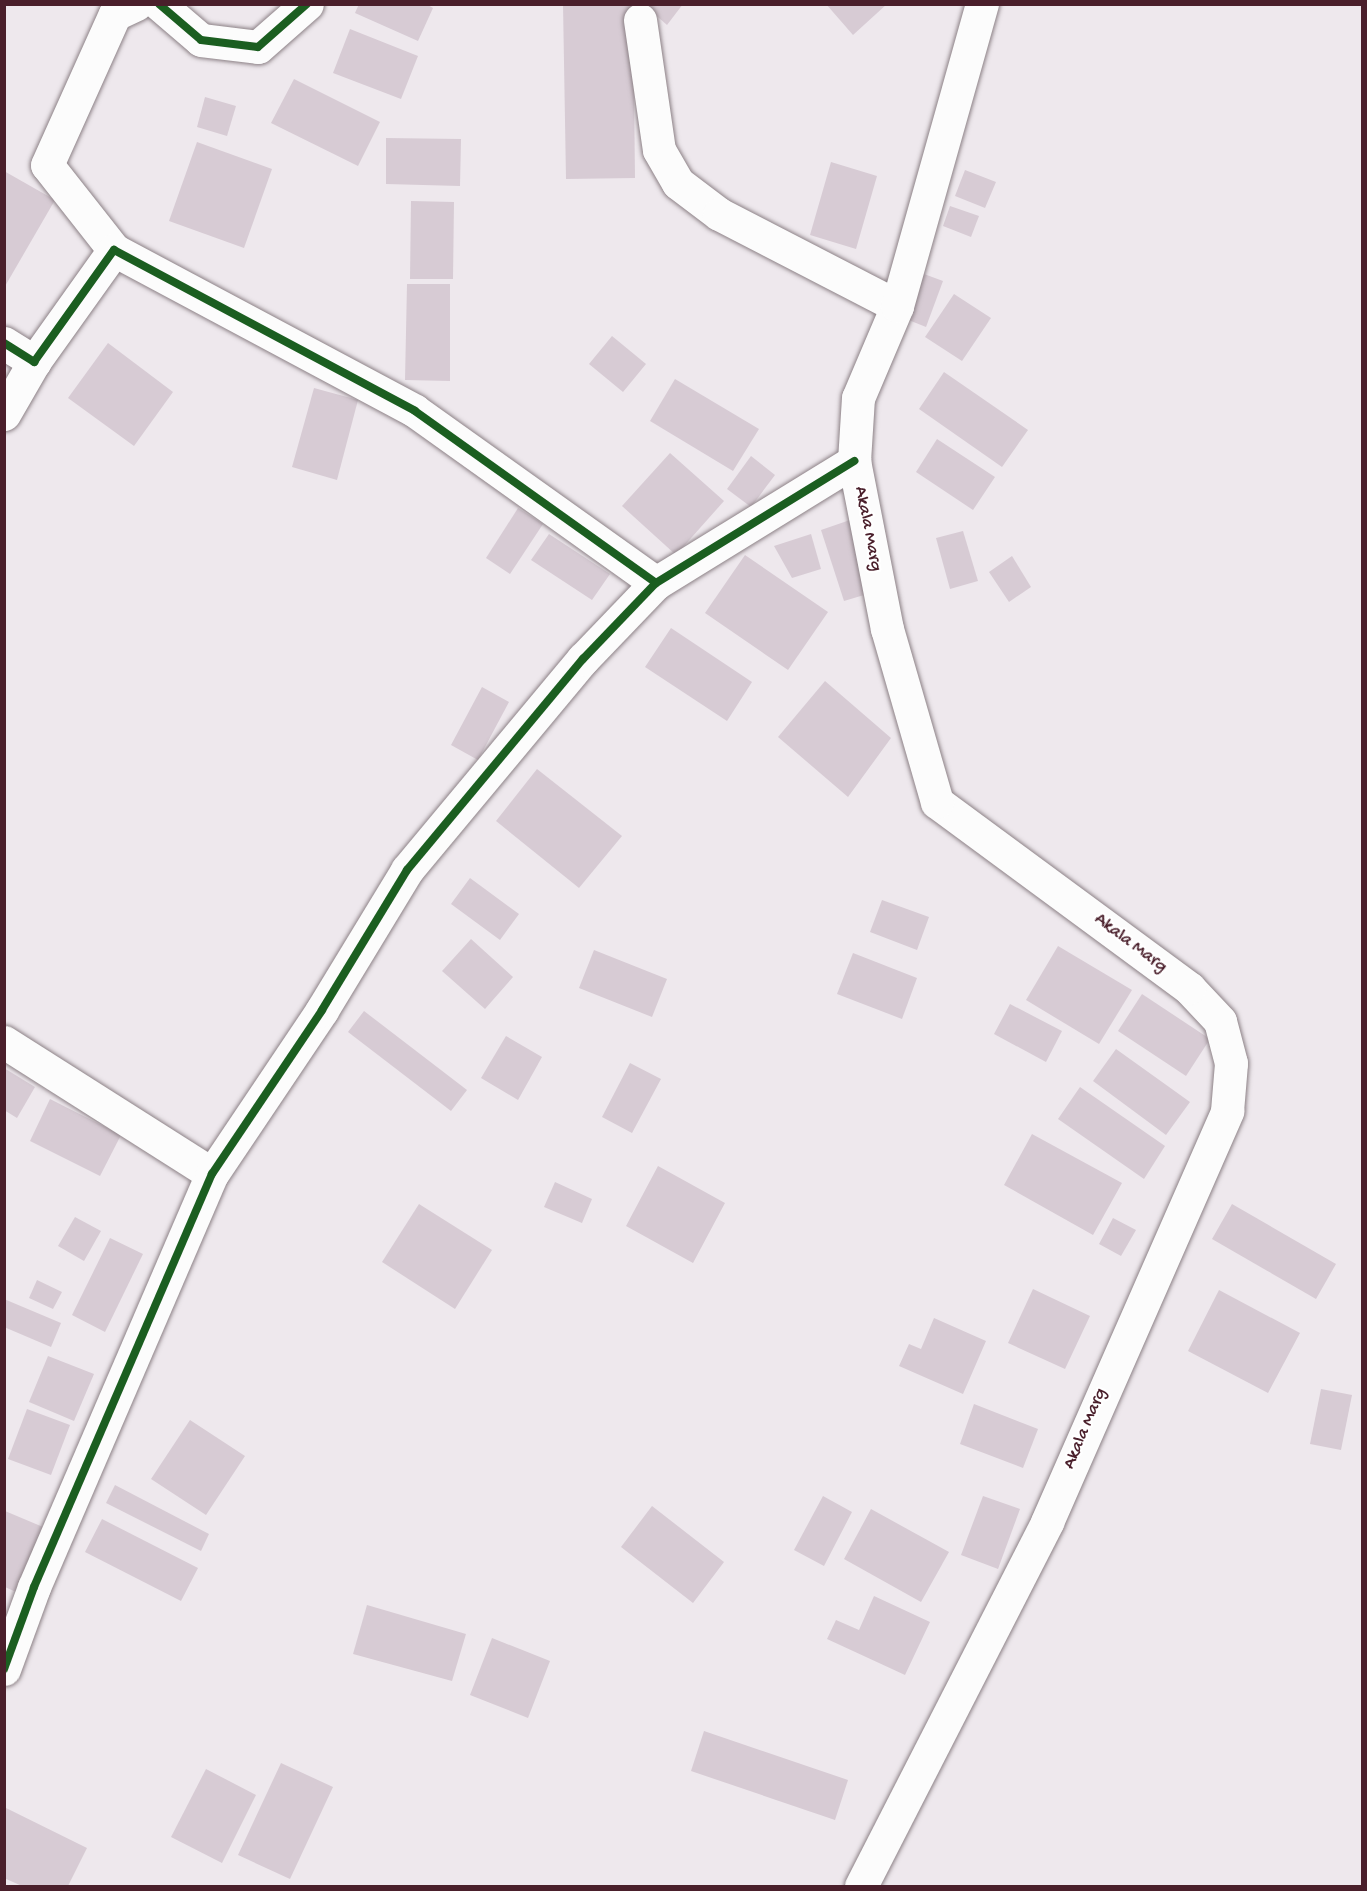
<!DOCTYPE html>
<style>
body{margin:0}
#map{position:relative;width:1367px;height:1891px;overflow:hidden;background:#eee8ed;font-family:"Gochi Hand",sans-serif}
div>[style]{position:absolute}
.building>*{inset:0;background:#d7cbd4}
.roads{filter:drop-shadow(0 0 2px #8c8186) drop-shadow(0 0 2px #8c8186)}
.minor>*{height:33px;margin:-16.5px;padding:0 16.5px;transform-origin:16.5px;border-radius:16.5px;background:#fcfcfc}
.major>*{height:33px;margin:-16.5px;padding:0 16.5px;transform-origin:16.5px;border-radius:16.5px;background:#fcfcfc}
.cycleway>*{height:8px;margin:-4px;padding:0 4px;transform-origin:4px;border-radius:4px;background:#1b5e20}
span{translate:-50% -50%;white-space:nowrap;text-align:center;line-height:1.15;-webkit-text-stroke:4.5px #fff;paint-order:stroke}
.street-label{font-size:18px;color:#4a1f2b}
.frame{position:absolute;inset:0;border:6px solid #4a1f2b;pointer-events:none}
</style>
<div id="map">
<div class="building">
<div style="clip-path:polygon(359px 4px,426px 4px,433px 8px,418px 41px,355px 13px)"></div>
<div style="clip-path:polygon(563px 4px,633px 4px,635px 178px,566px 179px)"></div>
<div style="clip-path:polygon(643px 4px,683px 4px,667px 25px)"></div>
<div style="clip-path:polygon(826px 4px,887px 4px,853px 35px)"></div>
<div style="clip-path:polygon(350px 29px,418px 56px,401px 99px,333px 73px)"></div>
<div style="clip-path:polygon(294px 79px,380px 122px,358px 166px,271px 123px)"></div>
<div style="clip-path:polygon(205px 97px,236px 106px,227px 136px,197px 127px)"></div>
<div style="clip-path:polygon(386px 138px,461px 139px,460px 186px,386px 184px)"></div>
<div style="clip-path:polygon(197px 142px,272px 169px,244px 248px,169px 221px)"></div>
<div style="clip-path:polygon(831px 162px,877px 176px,856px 249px,810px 235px)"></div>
<div style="clip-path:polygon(965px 170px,996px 182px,985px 208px,955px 196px)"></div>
<div style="clip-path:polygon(4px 171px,55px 200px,4px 288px)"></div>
<div style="clip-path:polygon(411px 201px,454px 202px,453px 279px,410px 279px)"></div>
<div style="clip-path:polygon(950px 206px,979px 216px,971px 237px,943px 226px)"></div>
<div style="clip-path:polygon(924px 274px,943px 281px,926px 327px,906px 319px)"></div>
<div style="clip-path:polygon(407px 284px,450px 284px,450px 381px,405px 380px)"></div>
<div style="clip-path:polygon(954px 294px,991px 318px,962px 361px,925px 337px)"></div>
<div style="clip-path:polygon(612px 336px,646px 364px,623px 392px,589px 364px)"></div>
<div style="clip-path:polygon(108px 343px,173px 392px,134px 446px,68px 398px)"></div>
<div style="clip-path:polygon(944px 372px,1028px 430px,1002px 467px,919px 409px)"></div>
<div style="clip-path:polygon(675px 379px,759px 429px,733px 471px,650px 421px)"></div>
<div style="clip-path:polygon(314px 388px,358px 400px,337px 480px,292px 467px)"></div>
<div style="clip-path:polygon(937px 439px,995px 477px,973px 510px,916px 472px)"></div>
<div style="clip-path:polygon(670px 453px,724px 501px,676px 555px,622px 506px)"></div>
<div style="clip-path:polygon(751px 456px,775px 475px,751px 507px,727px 489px)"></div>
<div style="clip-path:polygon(518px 508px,543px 524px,510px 574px,486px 558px)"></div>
<div style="clip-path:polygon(850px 520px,874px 592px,844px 601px,821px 530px)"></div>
<div style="clip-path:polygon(963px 531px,978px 581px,950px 589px,936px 538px)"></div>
<div style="clip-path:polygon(549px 534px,610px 574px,592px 600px,531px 560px)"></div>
<div style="clip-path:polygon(811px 534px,821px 569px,792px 578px,774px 546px)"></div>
<div style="clip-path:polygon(745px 555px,828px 612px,788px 670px,705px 613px)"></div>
<div style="clip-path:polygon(1012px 556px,1031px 587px,1009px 602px,989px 572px)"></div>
<div style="clip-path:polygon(671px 628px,752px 682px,727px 721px,645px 667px)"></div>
<div style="clip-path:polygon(825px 681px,891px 738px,848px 797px,778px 737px)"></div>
<div style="clip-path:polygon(482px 687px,509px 702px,478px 760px,451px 745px)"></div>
<div style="clip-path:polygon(537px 769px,622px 836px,579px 888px,496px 821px)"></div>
<div style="clip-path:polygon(470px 878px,519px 914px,500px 940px,451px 904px)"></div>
<div style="clip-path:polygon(882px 900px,929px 917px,917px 950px,870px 932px)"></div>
<div style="clip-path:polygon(471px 939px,513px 977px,485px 1009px,442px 971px)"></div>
<div style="clip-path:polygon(1058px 946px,1132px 990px,1099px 1044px,1026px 1000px)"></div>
<div style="clip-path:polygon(594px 950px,667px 979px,652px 1017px,579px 988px)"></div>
<div style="clip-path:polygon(853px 953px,917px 978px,902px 1019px,837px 994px)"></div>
<div style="clip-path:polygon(1142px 994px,1210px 1039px,1186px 1076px,1118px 1031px)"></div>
<div style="clip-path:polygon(1010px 1004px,1062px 1031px,1046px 1062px,994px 1034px)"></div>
<div style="clip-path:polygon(364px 1011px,467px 1090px,451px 1111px,348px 1032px)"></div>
<div style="clip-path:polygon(506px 1036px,542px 1057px,518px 1100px,481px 1078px)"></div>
<div style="clip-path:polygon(1116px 1049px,1190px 1102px,1166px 1135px,1093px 1081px)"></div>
<div style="clip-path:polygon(630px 1063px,661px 1079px,632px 1133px,602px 1117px)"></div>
<div style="clip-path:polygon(4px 1068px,35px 1087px,17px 1118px,4px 1110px)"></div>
<div style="clip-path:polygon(1080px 1087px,1165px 1146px,1144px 1179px,1058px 1119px)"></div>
<div style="clip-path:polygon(50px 1099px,121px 1135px,100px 1176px,30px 1141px)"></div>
<div style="clip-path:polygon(1032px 1134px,1122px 1183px,1093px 1235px,1004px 1185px)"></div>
<div style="clip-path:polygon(658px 1166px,725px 1203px,693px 1263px,626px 1226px)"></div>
<div style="clip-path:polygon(555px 1182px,592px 1199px,582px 1223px,544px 1207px)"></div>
<div style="clip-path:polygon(419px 1204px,492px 1250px,455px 1309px,382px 1262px)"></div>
<div style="clip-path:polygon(1232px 1204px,1336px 1264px,1316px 1299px,1212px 1239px)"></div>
<div style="clip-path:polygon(75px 1217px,101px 1231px,84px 1261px,58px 1246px)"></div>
<div style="clip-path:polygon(1113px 1218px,1136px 1230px,1121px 1256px,1099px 1244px)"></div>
<div style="clip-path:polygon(110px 1238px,143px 1254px,105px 1332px,72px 1315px)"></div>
<div style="clip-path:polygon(37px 1280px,62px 1292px,53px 1309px,29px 1298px)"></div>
<div style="clip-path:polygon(1033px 1289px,1090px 1316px,1065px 1369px,1008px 1343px)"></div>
<div style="clip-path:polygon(1219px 1290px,1300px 1333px,1268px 1393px,1188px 1351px)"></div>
<div style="clip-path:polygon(4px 1299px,61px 1323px,51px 1347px,4px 1327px)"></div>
<div style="clip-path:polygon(934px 1318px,986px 1341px,963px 1394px,899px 1366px,909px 1344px,921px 1349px)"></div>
<div style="clip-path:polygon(48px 1356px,94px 1374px,74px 1421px,29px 1402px)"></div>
<div style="clip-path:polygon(1321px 1389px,1352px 1395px,1341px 1450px,1310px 1444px)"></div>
<div style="clip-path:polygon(974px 1404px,1038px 1429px,1023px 1468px,960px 1444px)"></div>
<div style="clip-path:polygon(27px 1409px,70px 1425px,51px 1475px,8px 1459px)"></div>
<div style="clip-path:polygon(190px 1420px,245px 1456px,206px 1515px,151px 1479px)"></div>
<div style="clip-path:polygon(115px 1485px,209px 1534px,201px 1551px,106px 1503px)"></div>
<div style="clip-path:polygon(823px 1496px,852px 1512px,824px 1566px,794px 1550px)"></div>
<div style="clip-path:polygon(983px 1496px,1020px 1509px,998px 1569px,961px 1555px)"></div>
<div style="clip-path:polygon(652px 1506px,724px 1562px,693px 1603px,621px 1547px)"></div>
<div style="clip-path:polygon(871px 1509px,949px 1552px,921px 1602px,844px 1559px)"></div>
<div style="clip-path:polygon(5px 1511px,43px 1527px,16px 1592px,5px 1587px)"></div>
<div style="clip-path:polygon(102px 1519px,198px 1568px,181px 1601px,85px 1552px)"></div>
<div style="clip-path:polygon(874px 1596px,930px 1622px,905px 1675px,827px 1639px,836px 1620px,859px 1630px)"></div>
<div style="clip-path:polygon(367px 1605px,466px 1634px,452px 1681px,353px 1654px)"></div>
<div style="clip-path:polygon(492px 1638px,550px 1661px,528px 1718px,470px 1695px)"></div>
<div style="clip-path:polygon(704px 1731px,848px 1780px,835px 1820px,691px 1771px)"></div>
<div style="clip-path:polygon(281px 1763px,333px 1787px,290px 1879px,238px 1855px)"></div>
<div style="clip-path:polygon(206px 1769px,256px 1795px,222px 1863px,171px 1837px)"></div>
<div style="clip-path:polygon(4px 1807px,87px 1848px,68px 1886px,22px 1886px,4px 1878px)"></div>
</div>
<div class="roads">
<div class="minor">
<div style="left:159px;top:4px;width:55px;rotate:40.6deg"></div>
<div style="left:201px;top:40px;width:57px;rotate:7deg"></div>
<div style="left:258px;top:47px;width:65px;rotate:-41.3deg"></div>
<div style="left:640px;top:20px;width:131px;rotate:81.7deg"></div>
<div style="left:659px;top:150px;width:38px;rotate:60deg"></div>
<div style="left:678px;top:183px;width:51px;rotate:37.1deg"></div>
<div style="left:719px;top:214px;width:200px;rotate:27.3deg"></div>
<div style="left:114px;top:250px;width:108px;rotate:-128.2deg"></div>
<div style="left:47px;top:165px;width:166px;rotate:-65.8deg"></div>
<div style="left:115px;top:14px;width:23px;rotate:-25deg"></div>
<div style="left:4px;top:343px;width:36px;rotate:32deg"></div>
<div style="left:34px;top:362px;width:138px;rotate:-54.5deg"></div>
<div style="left:114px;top:250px;width:341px;rotate:28.1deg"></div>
<div style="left:415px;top:411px;width:296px;rotate:35.5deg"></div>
<div style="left:4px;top:414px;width:60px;rotate:-60deg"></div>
<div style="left:4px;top:1042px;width:246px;rotate:32.4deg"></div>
<div style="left:4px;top:1669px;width:87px;rotate:-69.9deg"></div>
<div style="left:34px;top:1587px;width:450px;rotate:-66.7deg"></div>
<div style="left:212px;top:1174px;width:197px;rotate:-56.1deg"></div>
<div style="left:322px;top:1010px;width:164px;rotate:-58.7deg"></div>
<div style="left:407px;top:870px;width:275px;rotate:-50.2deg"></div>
<div style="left:583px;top:659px;width:105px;rotate:-46.2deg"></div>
<div style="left:656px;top:583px;width:233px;rotate:-31.6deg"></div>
</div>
<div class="major">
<div style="left:861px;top:1886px;width:409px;rotate:-62.9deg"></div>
<div style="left:1047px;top:1522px;width:449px;rotate:-66.3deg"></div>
<div style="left:1227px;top:1111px;width:48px;rotate:-85.2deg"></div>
<div style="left:1231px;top:1063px;width:43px;rotate:-104.7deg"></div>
<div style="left:1220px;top:1021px;width:45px;rotate:-133.2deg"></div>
<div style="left:1189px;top:988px;width:313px;rotate:-143.6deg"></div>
<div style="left:937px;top:802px;width:180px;rotate:-106.1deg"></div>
<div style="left:887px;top:629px;width:171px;rotate:-101.1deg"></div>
<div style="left:854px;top:461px;width:63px;rotate:-86.4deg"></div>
<div style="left:858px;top:398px;width:100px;rotate:-67deg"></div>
<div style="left:897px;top:306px;width:314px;rotate:-74.3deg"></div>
</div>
</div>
<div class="cycleway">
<div style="left:159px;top:4px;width:55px;rotate:40.6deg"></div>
<div style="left:201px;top:40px;width:57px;rotate:7deg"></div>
<div style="left:258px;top:47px;width:65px;rotate:-41.3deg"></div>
<div style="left:4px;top:343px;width:36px;rotate:32deg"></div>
<div style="left:34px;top:362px;width:138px;rotate:-54.5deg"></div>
<div style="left:114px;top:250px;width:341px;rotate:28.1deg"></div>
<div style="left:415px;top:411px;width:296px;rotate:35.5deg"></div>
<div style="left:4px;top:1669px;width:87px;rotate:-69.9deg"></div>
<div style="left:34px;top:1587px;width:450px;rotate:-66.7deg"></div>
<div style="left:212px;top:1174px;width:197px;rotate:-56.1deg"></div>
<div style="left:322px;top:1010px;width:164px;rotate:-58.7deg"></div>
<div style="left:407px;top:870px;width:275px;rotate:-50.2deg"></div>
<div style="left:583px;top:659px;width:105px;rotate:-46.2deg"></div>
<div style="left:656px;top:583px;width:233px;rotate:-31.6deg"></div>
</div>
<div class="street-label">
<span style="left:867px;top:529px;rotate:79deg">Akala Marg</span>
<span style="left:1130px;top:944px;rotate:37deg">Akala Marg</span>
<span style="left:1086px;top:1429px;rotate:-67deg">Akala Marg</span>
</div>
<div class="frame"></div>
</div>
